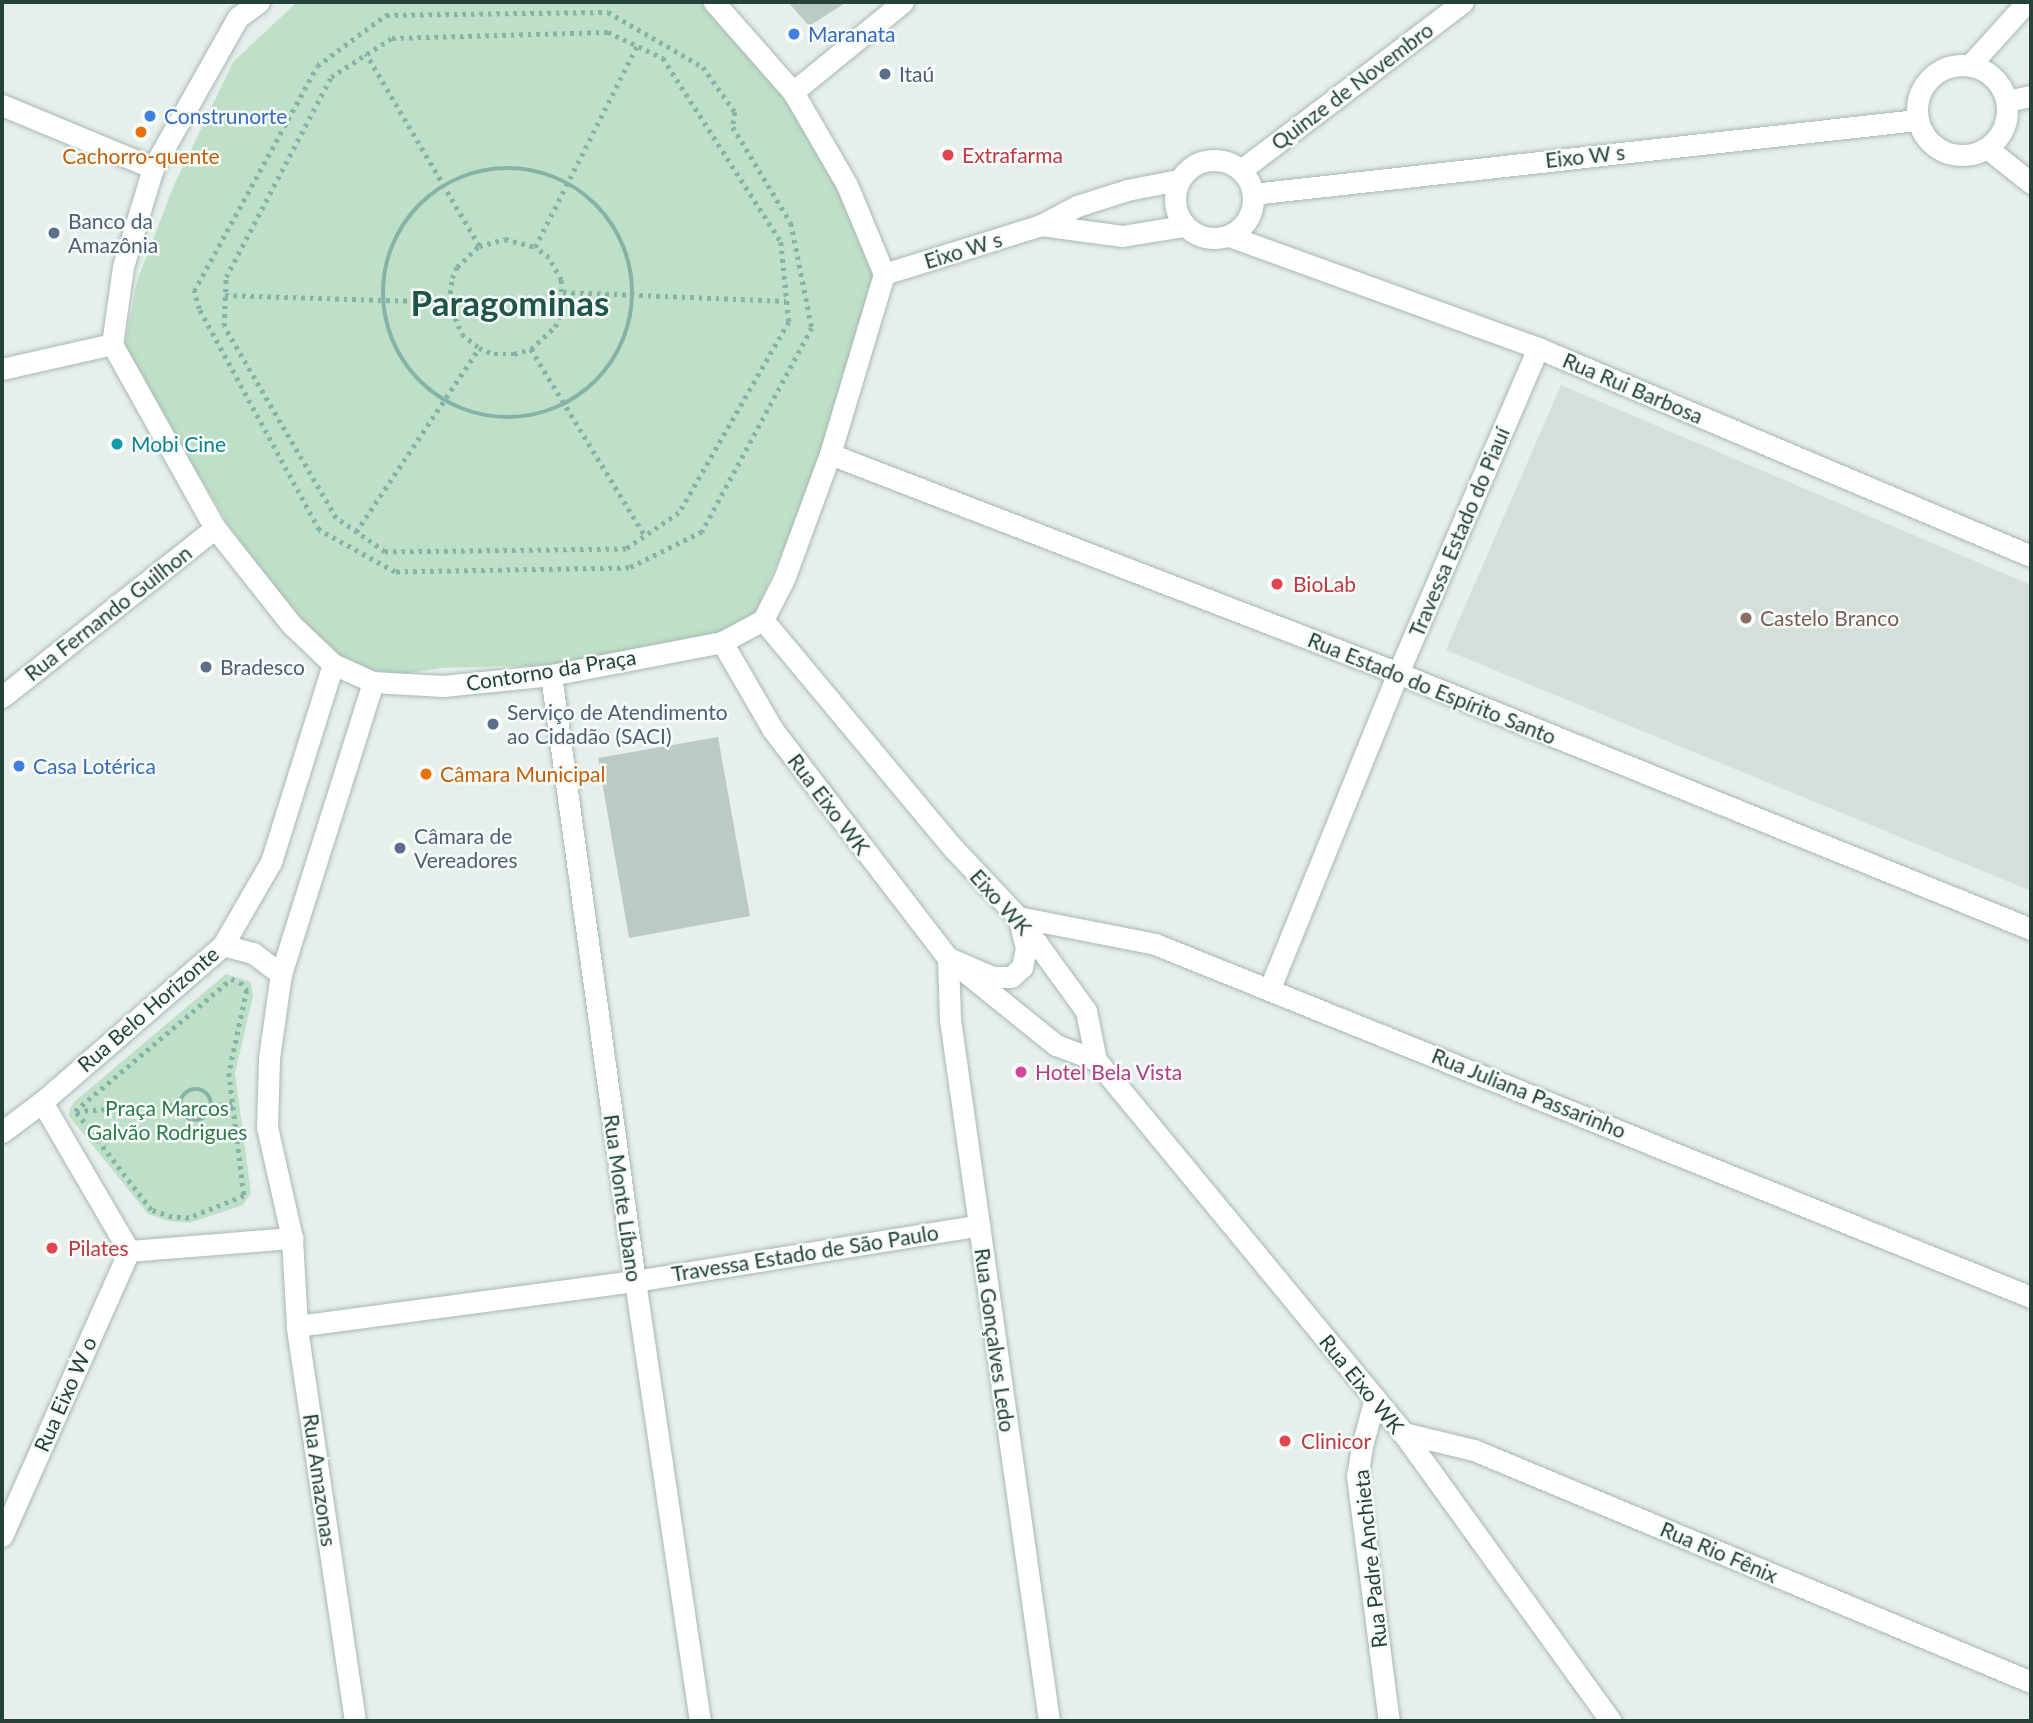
<!DOCTYPE html>
<meta charset="utf-8">
<style>
body{margin:0}
#map{position:relative;width:2033px;height:1723px;overflow:hidden;background:#e6efeb;font-family:Lato,sans-serif}
div>[style]{position:absolute}
.built>*{inset:0;background:#d4dfda}
.green>*{inset:0;background:#bfe0c8}
.building>*{inset:0;background:#bbcac4}
.path>*{height:4.5px;margin-top:-2.25px;transform-origin:0;background:repeating-linear-gradient(90deg,#86b3a5 0 3.5px,transparent 0 8.5px)}
.path>.ring{margin:-2.25px;padding:0;box-sizing:content-box;background:none;border:4.5px solid #86b3a5;border-radius:50%}
.roads{filter:drop-shadow(0 0 2px #a8b8b2) drop-shadow(0 0 2px #a8b8b2)}
.street>*{height:21px;margin:-10.5px;padding:0 10.5px;transform-origin:10.5px;border-radius:10.5px;background:#fff}
.street>.ring{margin:-10.5px;padding:0;box-sizing:content-box;background:none;border:21px solid #fff;border-radius:50%}
.secondary>*{height:21px;margin:-10.5px;padding:0 10.5px;transform-origin:10.5px;border-radius:10.5px;background:#fff}
.dots>*{width:19px;height:19px;translate:-50% -50%;box-sizing:border-box;border:4px solid #f7fbf9;border-radius:50%}
span{translate:-50% -50%;white-space:nowrap;text-align:center;line-height:1.15;-webkit-text-stroke:5px #f7fbf9;paint-order:stroke}
.shop-label{font-size:21px;color:#366cbe}
.left{translate:0 -50%;text-align:left}
.service-label{font-size:21px;color:#4e5e75}
.street-label{font-size:21px;color:#24423a}
.health-label{font-size:21px;color:#be3a42}
.food-label{font-size:21px;color:#c56008}
.culture-label{font-size:21px;color:#0d838f}
.education-label{font-size:21px;color:#785e54}
.hotel-label{font-size:21px;color:#b23c85}
.park-label{font-size:21px;color:#2d7a4b}
.town-label{font-size:35px;color:#1f5548;font-weight:700}
.frame{position:absolute;inset:0;border:4px solid #24423a;pointer-events:none}
</style>
<div id="map">
<div class="built">
<div style="clip-path:polygon(1561px 385px,2031px 585px,2031px 891px,1446px 650px)"></div>
</div>
<div class="green">
<div style="clip-path:polygon(297px 2px,710px 2px,790px 95px,880px 274px,819px 468px,748px 630px,549px 665px,442px 668px,374px 678px,336px 660px,296px 623px,226px 521px,124px 349px,137px 281px,174px 185px,233px 62px)"></div>
<div style="clip-path:polygon(226px 974px,251px 982px,253px 996px,235px 1073px,251px 1193px,243px 1205px,189px 1223px,168px 1221px,148px 1214px,69px 1116px,70px 1109px,74px 1102px)"></div>
</div>
<div class="building">
<div style="clip-path:polygon(788px 2px,847px 2px,809px 26px)"></div>
<div style="clip-path:polygon(718px 737px,750px 916px,629px 938px,598px 758px)"></div>
</div>
<div class="path">
<div style="left:608px;top:12px;width:110px;rotate:30.1deg"></div>
<div style="left:703px;top:67px;width:55px;rotate:54.6deg"></div>
<div style="left:735px;top:112px;width:15px;rotate:98deg"></div>
<div style="left:733px;top:127px;width:112px;rotate:58.9deg"></div>
<div style="left:791px;top:223px;width:107px;rotate:78.7deg"></div>
<div style="left:812px;top:328px;width:232px;rotate:118.3deg"></div>
<div style="left:702px;top:532px;width:81px;rotate:153.7deg"></div>
<div style="left:629px;top:568px;width:234px;rotate:179deg"></div>
<div style="left:395px;top:572px;width:87px;rotate:-151.1deg"></div>
<div style="left:319px;top:530px;width:251px;rotate:-118.5deg"></div>
<div style="left:199px;top:309px;width:19px;rotate:-106deg"></div>
<div style="left:194px;top:291px;width:256px;rotate:-61.3deg"></div>
<div style="left:317px;top:66px;width:86px;rotate:-36.5deg"></div>
<div style="left:386px;top:15px;width:222px;rotate:-0.8deg"></div>
<div style="left:608px;top:32px;width:61px;rotate:25.3deg"></div>
<div style="left:663px;top:58px;width:219px;rotate:57.3deg"></div>
<div style="left:781px;top:242px;width:80px;rotate:84.3deg"></div>
<div style="left:789px;top:322px;width:220px;rotate:119.9deg"></div>
<div style="left:679px;top:513px;width:64px;rotate:145.8deg"></div>
<div style="left:626px;top:549px;width:241px;rotate:179.3deg"></div>
<div style="left:385px;top:552px;width:60px;rotate:-145.2deg"></div>
<div style="left:336px;top:518px;width:222px;rotate:-120.3deg"></div>
<div style="left:224px;top:326px;width:49px;rotate:-87.7deg"></div>
<div style="left:226px;top:277px;width:226px;rotate:-62.3deg"></div>
<div style="left:331px;top:77px;width:72px;rotate:-32.6deg"></div>
<div style="left:392px;top:38px;width:216px;rotate:-1.6deg"></div>
<div class="ring" style="left:383px;top:168px;width:245.5px;height:245.5px"></div>
<div style="left:479px;top:246px;width:27px;rotate:-15deg"></div>
<div style="left:505px;top:239px;width:31px;rotate:15deg"></div>
<div style="left:563px;top:292px;width:223px;rotate:2.3deg"></div>
<div style="left:225px;top:295px;width:224px;rotate:1.8deg"></div>
<div style="left:449px;top:302px;width:24px;rotate:-83deg"></div>
<div style="left:452px;top:278px;width:12px;rotate:-66deg"></div>
<div style="left:457px;top:267px;width:30px;rotate:-44deg"></div>
<div style="left:479px;top:246px;width:223px;rotate:-120.5deg"></div>
<div style="left:449px;top:302px;width:35px;rotate:68deg"></div>
<div style="left:462px;top:334px;width:22px;rotate:39deg"></div>
<div style="left:479px;top:348px;width:16px;rotate:22deg"></div>
<div style="left:494px;top:354px;width:20px"></div>
<div style="left:514px;top:354px;width:18px;rotate:-16deg"></div>
<div style="left:531px;top:349px;width:33px;rotate:-43deg"></div>
<div style="left:555px;top:327px;width:19px;rotate:-69deg"></div>
<div style="left:562px;top:309px;width:29px;rotate:-92deg"></div>
<div style="left:561px;top:280px;width:25px;rotate:-119deg"></div>
<div style="left:549px;top:258px;width:18px;rotate:-142deg"></div>
<div style="left:535px;top:247px;width:225px;rotate:-63.1deg"></div>
<div style="left:531px;top:349px;width:219px;rotate:58.6deg"></div>
<div style="left:356px;top:532px;width:221px;rotate:-56.2deg"></div>
<div style="left:231px;top:979px;width:9px;rotate:18deg"></div>
<div style="left:240px;top:982px;width:11px;rotate:49deg"></div>
<div style="left:247px;top:990px;width:85px;rotate:102.2deg"></div>
<div style="left:229px;top:1073px;width:124px;rotate:83deg"></div>
<div style="left:244px;top:1196px;width:59px;rotate:158.2deg"></div>
<div style="left:189px;top:1218px;width:17px;rotate:-177deg"></div>
<div style="left:172px;top:1217px;width:22px;rotate:-162deg"></div>
<div style="left:151px;top:1210px;width:125px;rotate:-127.5deg"></div>
<div style="left:75px;top:1111px;width:204px;rotate:-40.2deg"></div>
<div class="ring" style="left:180px;top:1089px;width:27.5px;height:27.5px"></div>
<div style="left:212px;top:1105px;width:21px;rotate:-3deg"></div>
<div style="left:76px;top:1111px;width:104px;rotate:-3.3deg"></div>
</div>
<div class="roads">
<div class="street">
<div class="ring" style="left:1917px;top:65px;width:69px;height:69px"></div>
<div style="left:1970px;top:65px;width:85px;rotate:-47.9deg"></div>
<div style="left:793px;top:92px;width:142px;rotate:-39.3deg"></div>
<div style="left:2007px;top:101px;width:25px;rotate:-12deg"></div>
<div style="left:2px;top:105px;width:164px;rotate:22.6deg"></div>
<div style="left:1987px;top:148px;width:56px;rotate:38.5deg"></div>
<div class="ring" style="left:1175px;top:160px;width:57px;height:57px"></div>
<div style="left:1241px;top:170px;width:278px;rotate:-37.1deg"></div>
<div style="left:1253px;top:194px;width:668px;rotate:-6.36deg"></div>
<div style="left:1041px;top:225px;width:82px;rotate:7.7deg"></div>
<div style="left:1122px;top:236px;width:63px;rotate:-9.2deg"></div>
<div style="left:1229px;top:236px;width:329px;rotate:19.9deg"></div>
<div style="left:1538px;top:348px;width:535px;rotate:22.88deg"></div>
<div style="left:884px;top:274px;width:164px;rotate:-17.3deg"></div>
<div style="left:1041px;top:225px;width:41px;rotate:-27.8deg"></div>
<div style="left:1077px;top:206px;width:52px;rotate:-17.7deg"></div>
<div style="left:1127px;top:190px;width:52px;rotate:-11.1deg"></div>
<div style="left:2px;top:369px;width:113px;rotate:-12.8deg"></div>
<div style="left:830px;top:454px;width:609px;rotate:21.08deg"></div>
<div style="left:1398px;top:673px;width:683px;rotate:22.02deg"></div>
<div style="left:551px;top:675px;width:612px;rotate:82.11deg"></div>
<div style="left:635px;top:1281px;width:445px;rotate:81.6deg"></div>
<div style="left:2px;top:697px;width:272px;rotate:-38.4deg"></div>
<div style="left:223px;top:945px;width:31px;rotate:15deg"></div>
<div style="left:253px;top:953px;width:35px;rotate:37deg"></div>
<div style="left:1270px;top:988px;width:340px;rotate:-67.9deg"></div>
<div style="left:1398px;top:673px;width:354px;rotate:-66.7deg"></div>
<div style="left:42px;top:1102px;width:173px;rotate:59.7deg"></div>
<div style="left:129px;top:1251px;width:164px;rotate:-4.6deg"></div>
<div style="left:2px;top:1132px;width:50px;rotate:-36.9deg"></div>
<div style="left:42px;top:1102px;width:240px;rotate:-40.9deg"></div>
<div style="left:223px;top:945px;width:96px;rotate:-60deg"></div>
<div style="left:271px;top:862px;width:207px;rotate:-72.6deg"></div>
<div style="left:297px;top:1326px;width:341px;rotate:-7.6deg"></div>
<div style="left:635px;top:1281px;width:349px;rotate:-9.2deg"></div>
<div style="left:1375px;top:1398px;width:50px;rotate:105.2deg"></div>
<div style="left:1362px;top:1446px;width:30px;rotate:99deg"></div>
<div style="left:1357px;top:1476px;width:247px;rotate:82.6deg"></div>
<div style="left:1403px;top:1433px;width:73px;rotate:13.5deg"></div>
<div style="left:1474px;top:1450px;width:603px;rotate:22.61deg"></div>
<div style="left:2px;top:1536px;width:312px;rotate:-66deg"></div>
<div style="left:355px;top:1721px;width:399px;rotate:-98.4deg"></div>
<div style="left:297px;top:1326px;width:88px;rotate:-93.3deg"></div>
<div style="left:292px;top:1238px;width:114px;rotate:-102.7deg"></div>
<div style="left:267px;top:1127px;width:69px;rotate:-88.3deg"></div>
<div style="left:269px;top:1058px;width:85px;rotate:-81.9deg"></div>
<div style="left:281px;top:974px;width:306px;rotate:-72.5deg"></div>
<div style="left:1049px;top:1721px;width:709px;rotate:-98.03deg"></div>
<div style="left:950px;top:1019px;width:61px;rotate:-91.9deg"></div>
<div style="left:948px;top:958px;width:49px;rotate:22.9deg"></div>
<div style="left:993px;top:977px;width:18px"></div>
<div style="left:1011px;top:977px;width:15px;rotate:-42deg"></div>
<div style="left:1022px;top:967px;width:19px;rotate:-78deg"></div>
<div style="left:1026px;top:948px;width:32px;rotate:-104deg"></div>
<div style="left:1018px;top:917px;width:140px;rotate:11.1deg"></div>
<div style="left:1155px;top:944px;width:944px;rotate:21.95deg"></div>
</div>
<div class="secondary">
<div style="left:259px;top:2px;width:26px;rotate:144deg"></div>
<div style="left:238px;top:17px;width:173px;rotate:119.4deg"></div>
<div style="left:153px;top:168px;width:103px;rotate:106.9deg"></div>
<div style="left:123px;top:267px;width:78px;rotate:98.1deg"></div>
<div style="left:112px;top:344px;width:211px;rotate:60.8deg"></div>
<div style="left:215px;top:528px;width:124px;rotate:51.6deg"></div>
<div style="left:292px;top:625px;width:57px;rotate:43.6deg"></div>
<div style="left:333px;top:664px;width:44px;rotate:24.2deg"></div>
<div style="left:373px;top:682px;width:70px;rotate:3.3deg"></div>
<div style="left:443px;top:686px;width:109px;rotate:-5.8deg"></div>
<div style="left:551px;top:675px;width:174px;rotate:-10.9deg"></div>
<div style="left:722px;top:642px;width:47px;rotate:-28.2deg"></div>
<div style="left:763px;top:620px;width:46px;rotate:-62.9deg"></div>
<div style="left:784px;top:579px;width:133px;rotate:-69.8deg"></div>
<div style="left:830px;top:454px;width:188px;rotate:-73.3deg"></div>
<div style="left:884px;top:274px;width:96px;rotate:-112.6deg"></div>
<div style="left:847px;top:185px;width:108px;rotate:-120.1deg"></div>
<div style="left:793px;top:92px;width:120px;rotate:-131.3deg"></div>
<div style="left:763px;top:620px;width:298px;rotate:50.2deg"></div>
<div style="left:954px;top:849px;width:93px;rotate:46.7deg"></div>
<div style="left:1018px;top:917px;width:116px;rotate:54.1deg"></div>
<div style="left:1086px;top:1011px;width:50px;rotate:78.5deg"></div>
<div style="left:1096px;top:1060px;width:483px;rotate:50.5deg"></div>
<div style="left:1403px;top:1433px;width:355px;rotate:54.2deg"></div>
<div style="left:722px;top:642px;width:102px;rotate:59.9deg"></div>
<div style="left:773px;top:730px;width:287px;rotate:52.5deg"></div>
<div style="left:948px;top:958px;width:139px;rotate:38.9deg"></div>
<div style="left:1056px;top:1045px;width:43px;rotate:20.6deg"></div>
</div>
</div>
<div class="dots">
<div style="left:794px;top:34px;background:#3f7fe0"></div>
<div style="left:885px;top:74px;background:#5c6f8a"></div>
<div style="left:150px;top:116px;background:#3f7fe0"></div>
<div style="left:141px;top:132px;background:#e8710a"></div>
<div style="left:948px;top:155px;background:#e0444e"></div>
<div style="left:54px;top:233px;background:#5c6f8a"></div>
<div style="left:117px;top:444px;background:#0f9aa8"></div>
<div style="left:1277px;top:584px;background:#e0444e"></div>
<div style="left:1746px;top:618px;background:#8d6e63"></div>
<div style="left:206px;top:667px;background:#5c6f8a"></div>
<div style="left:493px;top:724px;background:#5c6f8a"></div>
<div style="left:19px;top:766px;background:#3f7fe0"></div>
<div style="left:426px;top:774px;background:#e8710a"></div>
<div style="left:400px;top:848px;background:#5c6f8a"></div>
<div style="left:1021px;top:1072px;background:#d1479c"></div>
<div style="left:52px;top:1248px;background:#e0444e"></div>
<div style="left:1285px;top:1441px;background:#e0444e"></div>
</div>
<div class="shop-label">
<span class="left" style="left:808px;top:34px">Maranata</span>
<span class="left" style="left:164px;top:116px">Construnorte</span>
<span class="left" style="left:33px;top:766px">Casa Lotérica</span>
</div>
<div class="service-label">
<span class="left" style="left:899px;top:74px">Itaú</span>
<span class="left" style="left:68px;top:233px">Banco da<br>Amazônia</span>
<span class="left" style="left:220px;top:667px">Bradesco</span>
<span class="left" style="left:507px;top:724px">Serviço de Atendimento<br>ao Cidadão (SACI)</span>
<span class="left" style="left:414px;top:848px">Câmara de<br>Vereadores</span>
</div>
<div class="street-label">
<span style="left:1352px;top:86px;rotate:-37deg">Quinze de Novembro</span>
<span style="left:1585px;top:156px;rotate:-6deg">Eixo W s</span>
<span style="left:963px;top:250px;rotate:-17deg">Eixo W s</span>
<span style="left:1633px;top:388px;rotate:23deg">Rua Rui Barbosa</span>
<span style="left:1459px;top:532px;rotate:-67deg">Travessa Estado do Piauí</span>
<span style="left:108px;top:613px;rotate:-38deg">Rua Fernando Guilhon</span>
<span style="left:551px;top:670px;rotate:-9deg">Contorno da Praça</span>
<span style="left:1432px;top:688px;rotate:22deg">Rua Estado do Espírito Santo</span>
<span style="left:829px;top:804px;rotate:53deg">Rua Eixo WK</span>
<span style="left:1001px;top:902px;rotate:48deg">Eixo WK</span>
<span style="left:148px;top:1009px;rotate:-41deg">Rua Belo Horizonte</span>
<span style="left:1529px;top:1093px;rotate:22deg">Rua Juliana Passarinho</span>
<span style="left:623px;top:1198px;rotate:82deg">Rua Monte Líbano</span>
<span style="left:805px;top:1253px;rotate:-9deg">Travessa Estado de São Paulo</span>
<span style="left:995px;top:1340px;rotate:82deg">Rua Gonçalves Ledo</span>
<span style="left:1362px;top:1384px;rotate:51deg">Rua Eixo WK</span>
<span style="left:65px;top:1394px;rotate:-66deg">Rua Eixo W o</span>
<span style="left:320px;top:1480px;rotate:82deg">Rua Amazonas</span>
<span style="left:1719px;top:1552px;rotate:23deg">Rua Rio Fênix</span>
<span style="left:1370px;top:1559px;rotate:-96deg">Rua Padre Anchieta</span>
</div>
<div class="health-label">
<span class="left" style="left:962px;top:155px">Extrafarma</span>
<span class="left" style="left:1293px;top:584px">BioLab</span>
<span class="left" style="left:68px;top:1248px">Pilates</span>
<span class="left" style="left:1301px;top:1441px">Clinicor</span>
</div>
<div class="food-label">
<span style="left:141px;top:156px">Cachorro-quente</span>
<span class="left" style="left:440px;top:774px">Câmara Municipal</span>
</div>
<div class="culture-label">
<span class="left" style="left:131px;top:444px">Mobi Cine</span>
</div>
<div class="education-label">
<span class="left" style="left:1760px;top:618px">Castelo Branco</span>
</div>
<div class="hotel-label">
<span class="left" style="left:1035px;top:1072px">Hotel Bela Vista</span>
</div>
<div class="park-label">
<span style="left:167px;top:1120px">Praça Marcos<br>Galvão Rodrigues</span>
</div>
<div class="town-label">
<span style="left:510px;top:302px">Paragominas</span>
</div>
<div class="frame"></div>
</div>
